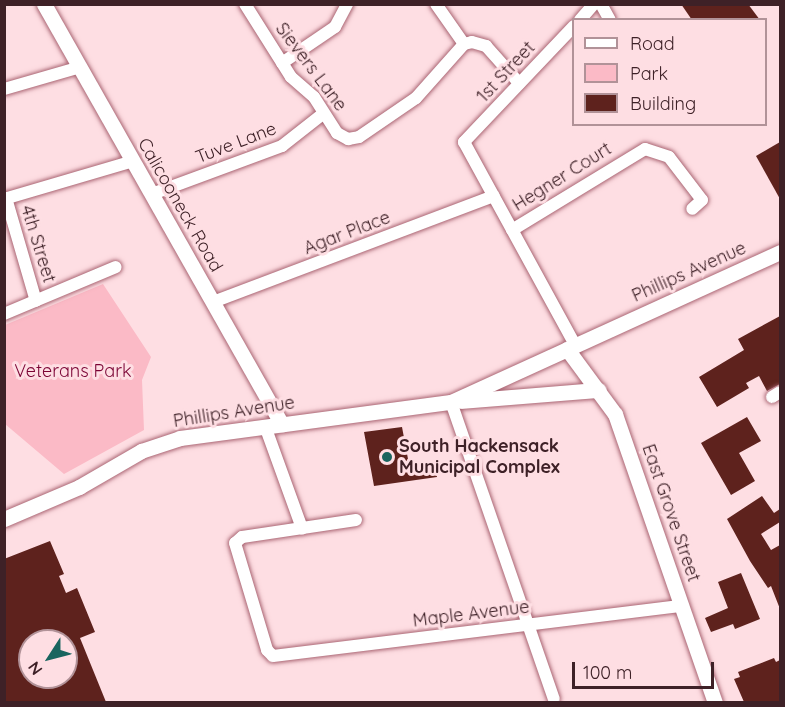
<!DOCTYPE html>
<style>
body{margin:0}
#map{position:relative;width:785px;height:707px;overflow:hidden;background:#fedee3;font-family:Quicksand,sans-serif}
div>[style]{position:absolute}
.green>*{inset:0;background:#fbbac6}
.building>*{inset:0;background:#5e221d}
.roads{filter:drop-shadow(0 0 2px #aa6573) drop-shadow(0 0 2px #aa6573)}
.minor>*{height:12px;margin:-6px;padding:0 6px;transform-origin:6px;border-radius:6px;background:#fff}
.tertiary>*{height:15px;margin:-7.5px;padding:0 7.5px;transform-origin:7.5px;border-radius:7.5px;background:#fff}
.dots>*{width:16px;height:16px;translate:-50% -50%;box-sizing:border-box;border:3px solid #fedee3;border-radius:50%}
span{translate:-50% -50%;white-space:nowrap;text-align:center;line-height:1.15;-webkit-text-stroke:6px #fedee3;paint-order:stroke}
.street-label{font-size:18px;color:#3e2127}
.park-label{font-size:18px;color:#7b0334}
.poi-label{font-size:18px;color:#3e2127;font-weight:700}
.left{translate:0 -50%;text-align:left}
.frame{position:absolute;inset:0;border:6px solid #3e2127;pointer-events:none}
.legend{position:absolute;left:572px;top:18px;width:195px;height:108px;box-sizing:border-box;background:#fedee3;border:2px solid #b19298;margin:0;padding:8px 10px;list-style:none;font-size:18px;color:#3e2127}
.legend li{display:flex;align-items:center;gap:12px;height:30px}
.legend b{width:30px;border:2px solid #b19298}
.north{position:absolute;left:18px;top:629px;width:60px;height:60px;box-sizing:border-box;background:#fedee3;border:2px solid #b19298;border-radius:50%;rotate:234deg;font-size:16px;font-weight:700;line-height:24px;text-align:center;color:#3e2127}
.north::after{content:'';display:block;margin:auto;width:21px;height:27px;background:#19655f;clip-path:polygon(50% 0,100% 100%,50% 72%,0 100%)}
.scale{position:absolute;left:572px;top:662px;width:142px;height:27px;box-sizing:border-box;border:3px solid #3e2127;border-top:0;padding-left:8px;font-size:18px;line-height:21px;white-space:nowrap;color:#3e2127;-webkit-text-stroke:4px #fedee3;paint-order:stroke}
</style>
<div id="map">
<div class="green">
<div style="clip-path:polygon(103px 284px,151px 357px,142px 380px,144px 430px,64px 474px,5px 424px,5px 325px)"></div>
</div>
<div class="building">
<div style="clip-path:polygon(681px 4px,748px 4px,760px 20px,692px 20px)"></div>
<div style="clip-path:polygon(780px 142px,780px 199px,756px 156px)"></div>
<div style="clip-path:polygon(780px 316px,780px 384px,767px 391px,759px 376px,746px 383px,749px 388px,717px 407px,699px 377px,744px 350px,738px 339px)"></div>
<div style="clip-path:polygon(747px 417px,761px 441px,739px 453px,755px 481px,731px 495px,701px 443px)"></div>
<div style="clip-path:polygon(402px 427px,408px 459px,415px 465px,435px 464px,437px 477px,374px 486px,364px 432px)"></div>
<div style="clip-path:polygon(762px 496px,774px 513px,780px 509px,780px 522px,761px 534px,771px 550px,780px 545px,780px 609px,771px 586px,768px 588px,750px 561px,727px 519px)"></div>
<div style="clip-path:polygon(evenodd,50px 541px,64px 574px,59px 576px,66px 593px,77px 588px,95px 632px,80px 638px,106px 702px,4px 702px,4px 559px,50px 541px,30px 641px,66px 641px,66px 677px,30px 677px,30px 641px)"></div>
<div style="clip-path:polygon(741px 573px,760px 619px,735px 629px,733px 624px,711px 632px,705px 618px,728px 608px,718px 582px)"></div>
<div style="clip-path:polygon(774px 658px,776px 662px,780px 660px,780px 702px,744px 702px,734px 679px,740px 677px,738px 672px)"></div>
</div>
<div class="roads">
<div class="minor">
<div style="left:245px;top:4px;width:86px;rotate:57.8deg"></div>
<div style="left:291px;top:77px;width:30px;rotate:41deg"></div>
<div style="left:314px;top:97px;width:43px;rotate:57.4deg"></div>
<div style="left:337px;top:133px;width:13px;rotate:29deg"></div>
<div style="left:348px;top:139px;width:11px;rotate:-10deg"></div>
<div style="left:359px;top:137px;width:69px;rotate:-34.4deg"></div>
<div style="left:416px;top:98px;width:72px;rotate:-48.4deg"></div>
<div style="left:436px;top:4px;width:49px;rotate:55deg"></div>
<div style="left:601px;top:4px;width:18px;rotate:61deg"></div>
<div style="left:580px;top:20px;width:21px;rotate:-49deg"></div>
<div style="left:574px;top:26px;width:160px;rotate:133.5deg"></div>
<div style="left:464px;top:142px;width:231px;rotate:61.3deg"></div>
<div style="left:464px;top:44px;width:8px;rotate:-14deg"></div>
<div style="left:472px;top:42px;width:15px;rotate:16deg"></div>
<div style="left:486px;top:46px;width:50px;rotate:48.3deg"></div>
<div style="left:282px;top:63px;width:64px;rotate:-34.2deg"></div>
<div style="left:335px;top:27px;width:26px;rotate:-62deg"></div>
<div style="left:4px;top:89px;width:79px;rotate:-16.1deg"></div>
<div style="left:152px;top:194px;width:139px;rotate:-20.3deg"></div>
<div style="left:282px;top:146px;width:53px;rotate:-38.2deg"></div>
<div style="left:6px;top:198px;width:107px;rotate:73.8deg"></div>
<div style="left:4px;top:199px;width:134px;rotate:-16.4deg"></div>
<div style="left:512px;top:230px;width:156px;rotate:-31.3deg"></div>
<div style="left:645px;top:149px;width:25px;rotate:18deg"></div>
<div style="left:669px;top:157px;width:54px;rotate:52.5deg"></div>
<div style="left:702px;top:200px;width:13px;rotate:138deg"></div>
<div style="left:213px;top:302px;width:300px;rotate:-20.7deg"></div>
<div style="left:4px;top:314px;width:121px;rotate:-22.8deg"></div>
<div style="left:772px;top:397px;width:9px;rotate:-32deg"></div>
<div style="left:451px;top:402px;width:314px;rotate:70.9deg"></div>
<div style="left:265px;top:426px;width:109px;rotate:70.1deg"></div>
<div style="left:356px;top:520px;width:115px;rotate:171.5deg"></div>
<div style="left:242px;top:537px;width:9px;rotate:139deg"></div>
<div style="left:235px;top:543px;width:112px;rotate:73.3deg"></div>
<div style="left:267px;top:650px;width:8px;rotate:45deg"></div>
<div style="left:273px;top:656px;width:412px;rotate:-7deg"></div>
</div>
<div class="tertiary">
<div style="left:44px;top:4px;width:483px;rotate:60.5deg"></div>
<div style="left:567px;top:349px;width:81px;rotate:53.6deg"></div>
<div style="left:615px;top:414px;width:305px;rotate:70.9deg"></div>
<div style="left:461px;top:401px;width:138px;rotate:-4.6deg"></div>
<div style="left:4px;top:519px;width:82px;rotate:-23.1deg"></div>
<div style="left:79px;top:487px;width:72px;rotate:-30.1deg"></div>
<div style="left:141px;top:451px;width:41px;rotate:-18.4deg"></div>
<div style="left:180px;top:438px;width:273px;rotate:-7.6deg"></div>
<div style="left:451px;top:402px;width:362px;rotate:-24.5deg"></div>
</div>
</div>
<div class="dots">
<div style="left:387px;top:457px;background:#19655f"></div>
</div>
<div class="street-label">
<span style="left:311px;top:67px;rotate:53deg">Sievers Lane</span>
<span style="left:506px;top:72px;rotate:-47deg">1st Street</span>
<span style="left:236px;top:143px;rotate:-21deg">Tuve Lane</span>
<span style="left:562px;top:177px;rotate:-32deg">Hegner Court</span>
<span style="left:180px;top:205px;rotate:60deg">Calicooneck Road</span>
<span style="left:347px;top:233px;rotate:-21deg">Agar Place</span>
<span style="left:38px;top:244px;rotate:73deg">4th Street</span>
<span style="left:689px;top:272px;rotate:-24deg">Phillips Avenue</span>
<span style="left:234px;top:412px;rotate:-9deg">Phillips Avenue</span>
<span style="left:671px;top:513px;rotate:71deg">East Grove Street</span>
<span style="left:471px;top:614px;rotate:-7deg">Maple Avenue</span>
</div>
<div class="park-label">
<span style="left:73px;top:371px">Veterans Park</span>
</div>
<div class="poi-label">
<span class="left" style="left:399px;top:457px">South Hackensack<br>Municipal Complex</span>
</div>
<div class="frame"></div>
<ul class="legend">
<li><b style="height:8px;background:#fff"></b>Road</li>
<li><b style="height:16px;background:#fbbac6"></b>Park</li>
<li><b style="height:16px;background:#5e221d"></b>Building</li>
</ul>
<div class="north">N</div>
<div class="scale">100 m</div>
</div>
